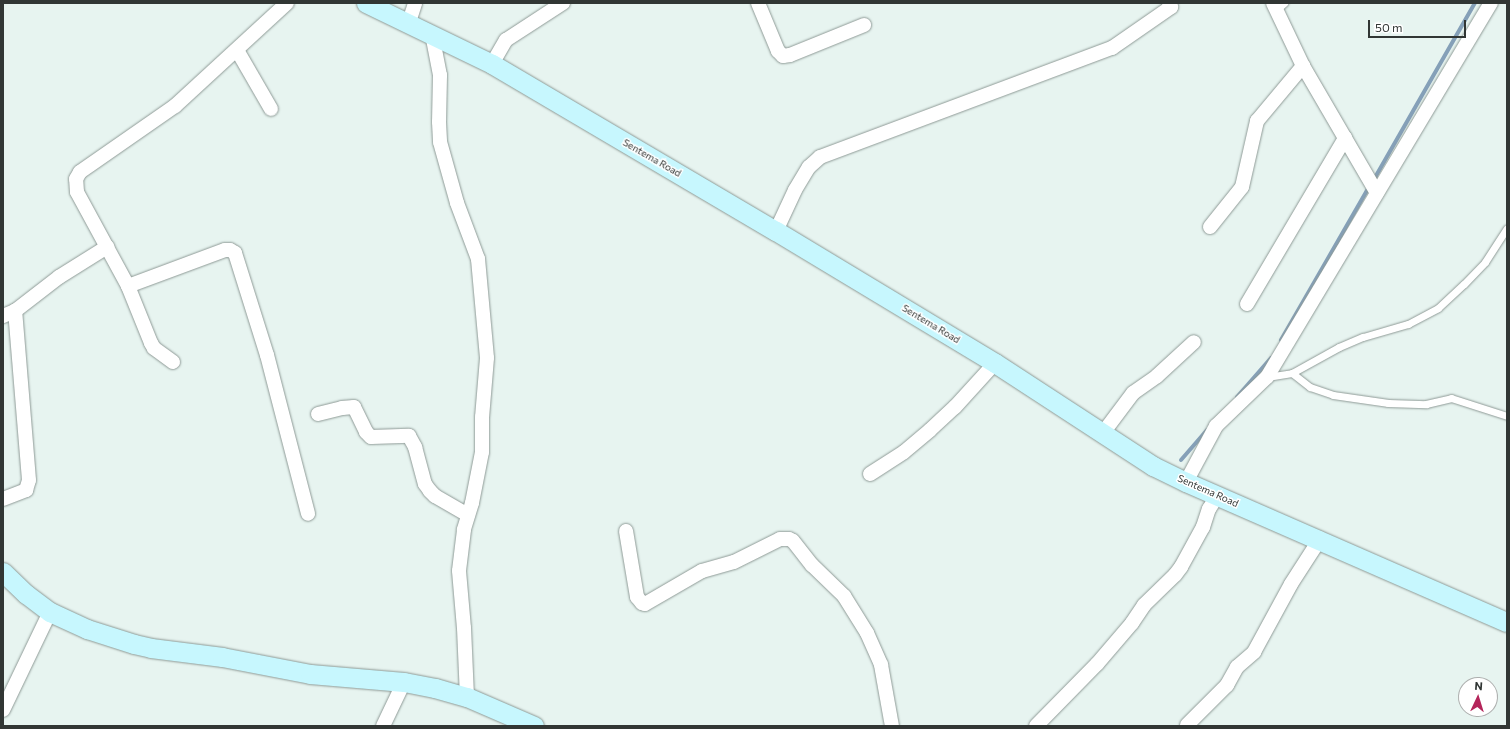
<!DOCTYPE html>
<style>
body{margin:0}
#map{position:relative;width:1510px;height:729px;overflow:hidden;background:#e7f4f0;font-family:Commissioner,sans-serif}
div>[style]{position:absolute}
.stream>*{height:4px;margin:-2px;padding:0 2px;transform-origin:2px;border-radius:2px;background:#85a0b8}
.roads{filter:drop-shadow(0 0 1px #8e9a96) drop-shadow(0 0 1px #8e9a96)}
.lane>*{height:7px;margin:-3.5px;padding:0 3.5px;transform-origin:3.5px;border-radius:3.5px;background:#fff}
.street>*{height:14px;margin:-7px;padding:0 7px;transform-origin:7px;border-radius:7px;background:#fff}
.secondary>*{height:19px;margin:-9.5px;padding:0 9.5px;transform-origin:9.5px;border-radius:9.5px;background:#c7f7fe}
span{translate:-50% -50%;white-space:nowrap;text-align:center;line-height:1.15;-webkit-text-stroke:3px #fff;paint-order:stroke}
.street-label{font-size:10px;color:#313634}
.frame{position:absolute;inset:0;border:4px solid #313634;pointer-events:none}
.north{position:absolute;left:1458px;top:677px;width:40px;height:40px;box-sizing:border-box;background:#fff;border:1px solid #adafae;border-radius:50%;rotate:4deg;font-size:11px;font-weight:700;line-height:16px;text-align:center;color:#313634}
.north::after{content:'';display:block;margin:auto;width:14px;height:18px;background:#b4255a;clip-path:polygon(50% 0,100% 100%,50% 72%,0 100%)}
.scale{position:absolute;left:1368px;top:20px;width:98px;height:18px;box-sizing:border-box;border:2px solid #313634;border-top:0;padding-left:5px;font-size:12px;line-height:14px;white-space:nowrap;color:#313634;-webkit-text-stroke:3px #fff;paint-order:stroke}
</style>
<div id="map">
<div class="stream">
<div style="left:1373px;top:181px;width:205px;rotate:-60.2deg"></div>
<div style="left:1281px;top:340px;width:177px;rotate:-60.1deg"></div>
<div style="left:1237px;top:397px;width:52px;rotate:-48.9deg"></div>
<div style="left:1181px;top:460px;width:40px;rotate:-49deg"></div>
</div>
<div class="roads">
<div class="lane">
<div style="left:1276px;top:10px;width:11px;rotate:-41deg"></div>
<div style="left:1292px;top:373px;width:54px;rotate:-29deg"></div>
<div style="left:1339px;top:347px;width:26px;rotate:-23deg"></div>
<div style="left:1363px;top:337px;width:47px;rotate:-16.1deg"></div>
<div style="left:1408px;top:324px;width:34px;rotate:-28deg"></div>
<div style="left:1438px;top:308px;width:35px;rotate:-43deg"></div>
<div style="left:1464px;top:284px;width:30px;rotate:-46deg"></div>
<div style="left:1485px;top:262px;width:40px;rotate:-57.1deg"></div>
<div style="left:1267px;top:377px;width:25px;rotate:-9deg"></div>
<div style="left:1292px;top:373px;width:23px;rotate:38deg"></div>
<div style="left:1310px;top:387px;width:24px;rotate:19deg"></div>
<div style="left:1333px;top:395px;width:56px;rotate:8.3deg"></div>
<div style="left:1388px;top:403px;width:38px;rotate:2deg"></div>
<div style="left:1426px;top:404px;width:26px;rotate:-13deg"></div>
<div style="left:1451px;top:398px;width:59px;rotate:17.8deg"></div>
</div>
<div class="street">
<div style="left:758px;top:3px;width:52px;rotate:67.4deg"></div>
<div style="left:778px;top:51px;width:7px;rotate:45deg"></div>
<div style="left:783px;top:56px;width:7px;rotate:-8deg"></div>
<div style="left:790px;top:55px;width:80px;rotate:-22.1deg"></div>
<div style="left:1273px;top:3px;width:70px;rotate:64.5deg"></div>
<div style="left:1303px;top:66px;width:147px;rotate:59.8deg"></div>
<div style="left:409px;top:22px;width:20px;rotate:-72deg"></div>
<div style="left:432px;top:34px;width:42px;rotate:79deg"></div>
<div style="left:440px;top:75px;width:47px;rotate:91.2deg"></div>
<div style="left:439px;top:122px;width:20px;rotate:87deg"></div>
<div style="left:440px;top:142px;width:63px;rotate:74.4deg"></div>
<div style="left:457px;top:203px;width:60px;rotate:69.4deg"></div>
<div style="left:478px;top:259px;width:99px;rotate:84.8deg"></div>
<div style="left:487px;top:358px;width:59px;rotate:94.8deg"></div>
<div style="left:482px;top:417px;width:35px;rotate:90deg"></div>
<div style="left:482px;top:452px;width:52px;rotate:101.1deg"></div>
<div style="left:472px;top:503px;width:28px;rotate:107deg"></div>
<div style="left:464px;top:530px;width:41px;rotate:97deg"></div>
<div style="left:459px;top:571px;width:57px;rotate:85deg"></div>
<div style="left:464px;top:628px;width:69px;rotate:87.5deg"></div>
<div style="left:237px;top:50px;width:68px;rotate:60deg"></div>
<div style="left:492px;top:64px;width:28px;rotate:-60deg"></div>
<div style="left:506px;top:40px;width:68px;rotate:-33deg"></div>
<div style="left:1210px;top:227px;width:51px;rotate:-51.3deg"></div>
<div style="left:1242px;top:187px;width:68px;rotate:-77.2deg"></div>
<div style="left:1257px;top:121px;width:72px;rotate:-50.1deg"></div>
<div style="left:776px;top:231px;width:45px;rotate:-65.1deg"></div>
<div style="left:795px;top:190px;width:27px;rotate:-59deg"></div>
<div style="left:809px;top:167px;width:15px;rotate:-42deg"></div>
<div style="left:820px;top:157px;width:312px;rotate:-20.5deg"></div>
<div style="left:1112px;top:48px;width:72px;rotate:-34.8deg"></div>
<div style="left:1171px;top:7px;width:4px;rotate:-117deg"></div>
<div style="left:128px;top:286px;width:103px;rotate:-20.4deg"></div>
<div style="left:225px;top:250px;width:5px"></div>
<div style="left:230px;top:250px;width:6px;rotate:31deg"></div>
<div style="left:235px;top:253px;width:107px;rotate:72.6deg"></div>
<div style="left:267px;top:355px;width:164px;rotate:75.5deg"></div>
<div style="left:1247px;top:304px;width:193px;rotate:-59.4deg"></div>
<div style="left:3px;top:316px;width:13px;rotate:-23deg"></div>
<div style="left:15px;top:311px;width:56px;rotate:-37.7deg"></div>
<div style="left:59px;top:277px;width:57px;rotate:-32deg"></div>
<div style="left:173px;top:362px;width:24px;rotate:-144deg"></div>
<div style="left:154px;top:348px;width:6px;rotate:-121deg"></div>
<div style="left:151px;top:343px;width:61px;rotate:-112deg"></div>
<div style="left:128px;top:286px;width:107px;rotate:-118.5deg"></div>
<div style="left:77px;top:192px;width:13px;rotate:-94deg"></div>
<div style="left:76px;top:179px;width:8px;rotate:-60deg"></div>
<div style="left:80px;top:172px;width:116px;rotate:-34.8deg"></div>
<div style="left:175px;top:106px;width:152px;rotate:-42.6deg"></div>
<div style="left:318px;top:414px;width:25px;rotate:-14deg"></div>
<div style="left:342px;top:408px;width:12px;rotate:-5deg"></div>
<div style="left:354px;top:407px;width:28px;rotate:64deg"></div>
<div style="left:366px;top:432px;width:7px;rotate:45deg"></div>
<div style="left:371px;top:437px;width:38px;rotate:-2deg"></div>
<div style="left:409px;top:436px;width:13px;rotate:61deg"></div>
<div style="left:415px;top:447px;width:38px;rotate:75deg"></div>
<div style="left:425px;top:484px;width:9px;rotate:54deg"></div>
<div style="left:430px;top:491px;width:7px;rotate:45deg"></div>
<div style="left:435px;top:496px;width:38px;rotate:30deg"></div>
<div style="left:1103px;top:433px;width:50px;rotate:-53.1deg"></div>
<div style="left:1133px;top:393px;width:29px;rotate:-35deg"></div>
<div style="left:1157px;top:376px;width:50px;rotate:-42.6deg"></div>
<div style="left:870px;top:474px;width:40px;rotate:-32.9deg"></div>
<div style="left:904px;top:452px;width:34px;rotate:-40deg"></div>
<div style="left:930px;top:430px;width:34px;rotate:-43deg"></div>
<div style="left:955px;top:407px;width:59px;rotate:-47.7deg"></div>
<div style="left:1186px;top:482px;width:64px;rotate:-61.8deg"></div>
<div style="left:1216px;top:426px;width:71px;rotate:-43.9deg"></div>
<div style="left:1267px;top:377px;width:436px;rotate:-59.1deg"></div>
<div style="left:3px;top:499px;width:25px;rotate:-21deg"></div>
<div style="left:26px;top:490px;width:10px;rotate:-73deg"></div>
<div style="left:29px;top:480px;width:170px;rotate:-94.7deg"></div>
<div style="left:626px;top:531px;width:67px;rotate:80.5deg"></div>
<div style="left:637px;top:597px;width:8px;rotate:50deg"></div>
<div style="left:642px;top:603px;width:3px;rotate:18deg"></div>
<div style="left:645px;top:604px;width:66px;rotate:-30.1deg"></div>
<div style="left:702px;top:571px;width:33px;rotate:-16deg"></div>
<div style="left:734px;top:562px;width:51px;rotate:-26.6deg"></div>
<div style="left:780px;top:539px;width:9px"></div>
<div style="left:789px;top:539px;width:4px;rotate:27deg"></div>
<div style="left:793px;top:541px;width:31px;rotate:52deg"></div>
<div style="left:812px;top:565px;width:45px;rotate:44.1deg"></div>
<div style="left:844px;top:596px;width:44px;rotate:58.1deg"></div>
<div style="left:867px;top:633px;width:35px;rotate:66deg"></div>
<div style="left:881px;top:665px;width:62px;rotate:79.8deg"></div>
<div style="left:3px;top:710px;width:109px;rotate:-64.4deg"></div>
<div style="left:1187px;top:725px;width:57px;rotate:-45deg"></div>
<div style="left:1227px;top:685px;width:21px;rotate:-61deg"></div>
<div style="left:1237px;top:667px;width:23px;rotate:-41deg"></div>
<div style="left:1254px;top:652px;width:77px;rotate:-61.4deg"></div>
<div style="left:1291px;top:584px;width:54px;rotate:-57.2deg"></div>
<div style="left:383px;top:726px;width:49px;rotate:-64.5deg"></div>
<div style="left:1036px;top:726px;width:87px;rotate:-45.5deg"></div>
<div style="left:1097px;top:664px;width:54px;rotate:-49.5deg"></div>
<div style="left:1132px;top:623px;width:22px;rotate:-56deg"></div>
<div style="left:1144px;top:605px;width:43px;rotate:-44.1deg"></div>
<div style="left:1175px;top:575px;width:10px;rotate:-53deg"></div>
<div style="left:1181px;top:567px;width:46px;rotate:-61.2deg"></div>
<div style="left:1203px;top:527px;width:19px;rotate:-72deg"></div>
<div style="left:1209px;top:509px;width:15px;rotate:-58deg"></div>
</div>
<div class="secondary">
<div style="left:366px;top:3px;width:140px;rotate:25.8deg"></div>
<div style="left:492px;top:64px;width:329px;rotate:30.5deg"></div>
<div style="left:776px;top:231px;width:256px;rotate:31.1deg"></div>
<div style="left:995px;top:363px;width:189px;rotate:33.1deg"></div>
<div style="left:1153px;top:466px;width:37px;rotate:26deg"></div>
<div style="left:1186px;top:482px;width:350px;rotate:23.6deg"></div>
<div style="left:3px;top:572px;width:32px;rotate:44deg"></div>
<div style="left:26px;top:594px;width:30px;rotate:37deg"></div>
<div style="left:50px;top:612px;width:41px;rotate:24.7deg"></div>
<div style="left:87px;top:629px;width:49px;rotate:17.7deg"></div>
<div style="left:134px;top:644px;width:17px;rotate:13deg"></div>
<div style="left:151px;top:648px;width:72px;rotate:7.2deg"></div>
<div style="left:222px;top:657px;width:90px;rotate:10.9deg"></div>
<div style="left:310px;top:674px;width:94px;rotate:4.9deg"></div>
<div style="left:404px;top:682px;width:32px;rotate:11deg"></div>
<div style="left:435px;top:688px;width:33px;rotate:16deg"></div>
<div style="left:467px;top:697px;width:73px;rotate:23.4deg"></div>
</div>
</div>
<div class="street-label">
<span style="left:652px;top:158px;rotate:30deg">Sentema Road</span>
<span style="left:931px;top:324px;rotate:31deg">Sentema Road</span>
<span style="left:1208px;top:491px;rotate:24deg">Sentema Road</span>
</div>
<div class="frame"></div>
<div class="north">N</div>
<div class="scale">50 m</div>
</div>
